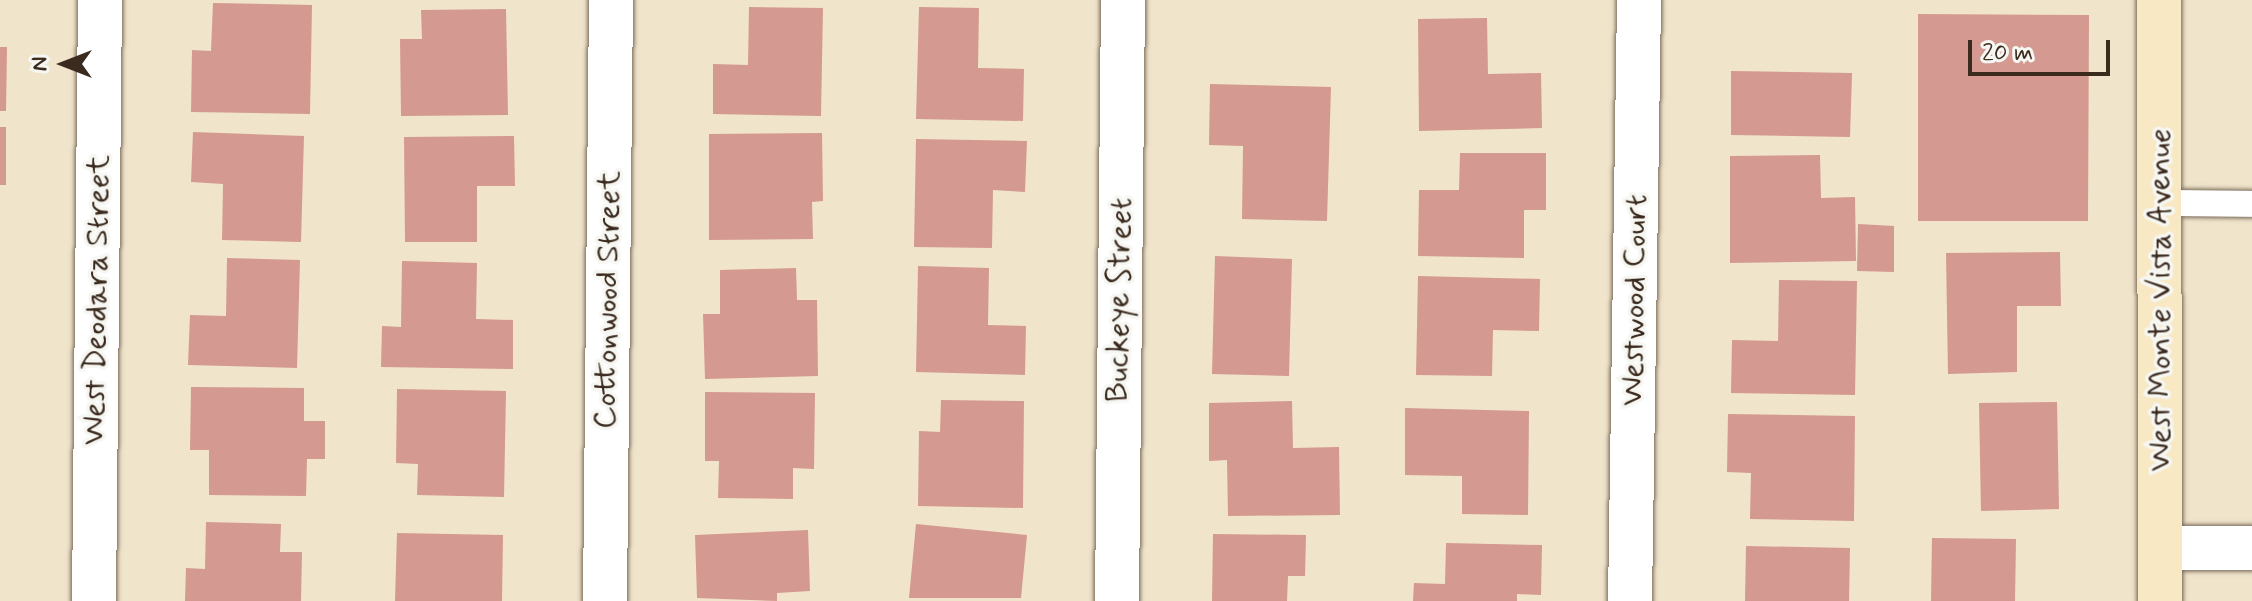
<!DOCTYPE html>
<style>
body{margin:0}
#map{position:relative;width:2252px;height:601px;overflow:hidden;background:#f0e4cb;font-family:Mynerve,sans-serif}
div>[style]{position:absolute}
.building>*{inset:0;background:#d49990}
.roads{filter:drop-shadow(0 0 2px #7a6b5b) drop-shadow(0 0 2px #7a6b5b)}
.lane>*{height:26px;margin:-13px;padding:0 13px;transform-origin:13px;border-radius:13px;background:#fff}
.street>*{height:44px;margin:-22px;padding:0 22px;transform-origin:22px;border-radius:22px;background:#fff}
.secondary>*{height:44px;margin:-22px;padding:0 22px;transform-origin:22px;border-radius:22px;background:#f8e8c3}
span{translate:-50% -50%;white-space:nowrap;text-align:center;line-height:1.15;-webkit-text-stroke:7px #f6f6f2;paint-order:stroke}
.street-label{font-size:32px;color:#3b2a1e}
.north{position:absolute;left:24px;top:24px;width:80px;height:80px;-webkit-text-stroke:6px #f6f6f2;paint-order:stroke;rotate:270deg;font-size:22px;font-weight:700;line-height:32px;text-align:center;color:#3b2a1e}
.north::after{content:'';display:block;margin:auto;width:28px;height:36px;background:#3b2a1e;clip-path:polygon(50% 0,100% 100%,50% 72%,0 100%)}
.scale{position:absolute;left:1968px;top:40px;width:142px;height:36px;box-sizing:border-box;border:4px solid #3b2a1e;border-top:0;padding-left:10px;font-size:24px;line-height:28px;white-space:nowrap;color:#3b2a1e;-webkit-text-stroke:6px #f6f6f2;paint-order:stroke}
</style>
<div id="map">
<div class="building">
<div style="clip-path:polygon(213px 3px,312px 5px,310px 114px,191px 112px,192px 50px,211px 51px)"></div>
<div style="clip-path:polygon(749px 7px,823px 8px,821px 116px,713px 114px,713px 64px,748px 65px)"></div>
<div style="clip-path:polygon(919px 7px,979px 8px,978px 68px,1024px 69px,1023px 121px,916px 119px)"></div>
<div style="clip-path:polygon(506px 9px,508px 115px,401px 116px,400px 39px,422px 39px,421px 10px)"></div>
<div style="clip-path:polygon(1918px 14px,2089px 15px,2088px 221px,1918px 221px)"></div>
<div style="clip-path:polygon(1487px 18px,1488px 74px,1541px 73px,1542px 128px,1419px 131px,1418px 19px)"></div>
<div style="clip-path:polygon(0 47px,7px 47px,6px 111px,0 111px)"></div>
<div style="clip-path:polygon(1731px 71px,1852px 73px,1850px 137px,1731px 135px)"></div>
<div style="clip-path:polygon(1210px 84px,1331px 87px,1327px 221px,1242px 219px,1243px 146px,1209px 145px)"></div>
<div style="clip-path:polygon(0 127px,6px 127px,6px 185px,0 185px)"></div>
<div style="clip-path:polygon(193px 132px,304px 136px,301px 242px,222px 240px,223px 184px,191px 182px)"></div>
<div style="clip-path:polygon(822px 133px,823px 201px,812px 202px,813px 239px,709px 240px,709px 134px)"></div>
<div style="clip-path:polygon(514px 136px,515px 186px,477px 186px,477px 242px,405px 242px,404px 137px)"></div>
<div style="clip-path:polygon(916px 139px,1027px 141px,1025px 192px,993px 190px,992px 248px,914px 247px)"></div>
<div style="clip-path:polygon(1460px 153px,1546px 153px,1546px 210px,1524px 210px,1524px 258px,1418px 256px,1419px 190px,1459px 190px)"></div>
<div style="clip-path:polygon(1820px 155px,1821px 198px,1855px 197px,1856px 261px,1730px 263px,1730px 156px)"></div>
<div style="clip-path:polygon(1858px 224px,1894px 226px,1894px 272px,1857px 271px)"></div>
<div style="clip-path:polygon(2060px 252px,2061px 306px,2017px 306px,2017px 372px,1948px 374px,1946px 253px)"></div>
<div style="clip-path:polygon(1215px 256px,1292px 259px,1289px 376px,1212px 374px)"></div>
<div style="clip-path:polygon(227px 258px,300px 260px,297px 368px,188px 365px,190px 315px,226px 316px)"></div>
<div style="clip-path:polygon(402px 261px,477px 263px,476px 319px,513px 320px,513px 369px,381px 367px,382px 326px,401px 327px)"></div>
<div style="clip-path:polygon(918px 266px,989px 268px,988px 325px,1026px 326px,1025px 375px,916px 372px)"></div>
<div style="clip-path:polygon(796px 268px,797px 300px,817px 300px,818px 376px,705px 379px,703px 314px,720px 314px,720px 270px)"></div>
<div style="clip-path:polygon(1418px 276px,1540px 279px,1539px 331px,1493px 330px,1492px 376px,1416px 375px)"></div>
<div style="clip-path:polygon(1779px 280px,1857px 281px,1855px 395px,1731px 393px,1732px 340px,1778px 341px)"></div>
<div style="clip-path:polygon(191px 387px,304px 388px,304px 421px,325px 421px,325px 459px,307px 459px,306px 496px,209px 495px,209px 450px,190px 450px)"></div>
<div style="clip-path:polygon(397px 389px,506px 391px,504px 497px,417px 495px,418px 464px,396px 463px)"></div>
<div style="clip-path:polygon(705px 392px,815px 393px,814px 469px,793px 468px,793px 499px,718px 498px,719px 461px,705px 461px)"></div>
<div style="clip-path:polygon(941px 400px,1024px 401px,1023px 508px,918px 506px,919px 431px,940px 432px)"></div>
<div style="clip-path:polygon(1292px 401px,1293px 448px,1339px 447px,1340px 515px,1228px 516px,1227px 460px,1209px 461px,1209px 403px)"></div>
<div style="clip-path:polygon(2057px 402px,2059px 509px,1981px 511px,1979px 403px)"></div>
<div style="clip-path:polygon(1405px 408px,1529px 411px,1528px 515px,1462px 514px,1462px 476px,1405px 475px)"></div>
<div style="clip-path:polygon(1728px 414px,1855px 416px,1854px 521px,1750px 519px,1751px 473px,1727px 472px)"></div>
<div style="clip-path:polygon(206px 522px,281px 524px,280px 552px,302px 552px,301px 601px,185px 601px,186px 568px,205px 569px)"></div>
<div style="clip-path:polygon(916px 524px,1027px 535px,1021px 598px,909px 598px)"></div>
<div style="clip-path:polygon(808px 530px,810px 591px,777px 593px,777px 601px,697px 598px,695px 535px)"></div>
<div style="clip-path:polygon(397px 533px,503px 535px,502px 601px,395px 601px)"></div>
<div style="clip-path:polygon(1213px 534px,1306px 535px,1305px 576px,1288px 576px,1287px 601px,1212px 601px)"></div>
<div style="clip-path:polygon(1932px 538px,2016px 539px,2015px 601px,1931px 601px)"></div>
<div style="clip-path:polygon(1446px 543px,1542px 545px,1541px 595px,1517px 594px,1517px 601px,1413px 601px,1414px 583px,1445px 584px)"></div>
<div style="clip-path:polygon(1746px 546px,1850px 548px,1849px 601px,1745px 601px)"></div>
</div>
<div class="roads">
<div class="lane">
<div style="left:2162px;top:203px;width:90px;rotate:0.6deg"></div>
</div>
<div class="street">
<div style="left:2161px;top:548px;width:91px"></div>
<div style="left:94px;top:601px;width:601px;rotate:-89.43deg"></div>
<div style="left:605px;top:601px;width:601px;rotate:-89.43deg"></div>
<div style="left:1117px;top:601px;width:601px;rotate:-89.43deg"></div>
<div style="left:1630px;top:601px;width:601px;rotate:-89.14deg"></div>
</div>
<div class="secondary">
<div style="left:2159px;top:0;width:601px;rotate:89.9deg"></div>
</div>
</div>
<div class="street-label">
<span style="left:97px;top:300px;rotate:-89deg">West Deodara Street</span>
<span style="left:608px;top:300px;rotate:-89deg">Cottonwood Street</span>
<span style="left:1120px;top:300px;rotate:-89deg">Buckeye Street</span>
<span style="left:1635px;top:300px;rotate:-89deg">Westwood Court</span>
<span style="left:2161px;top:300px;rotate:-90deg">West Monte Vista Avenue</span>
</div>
<div class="north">N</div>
<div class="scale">20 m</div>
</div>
